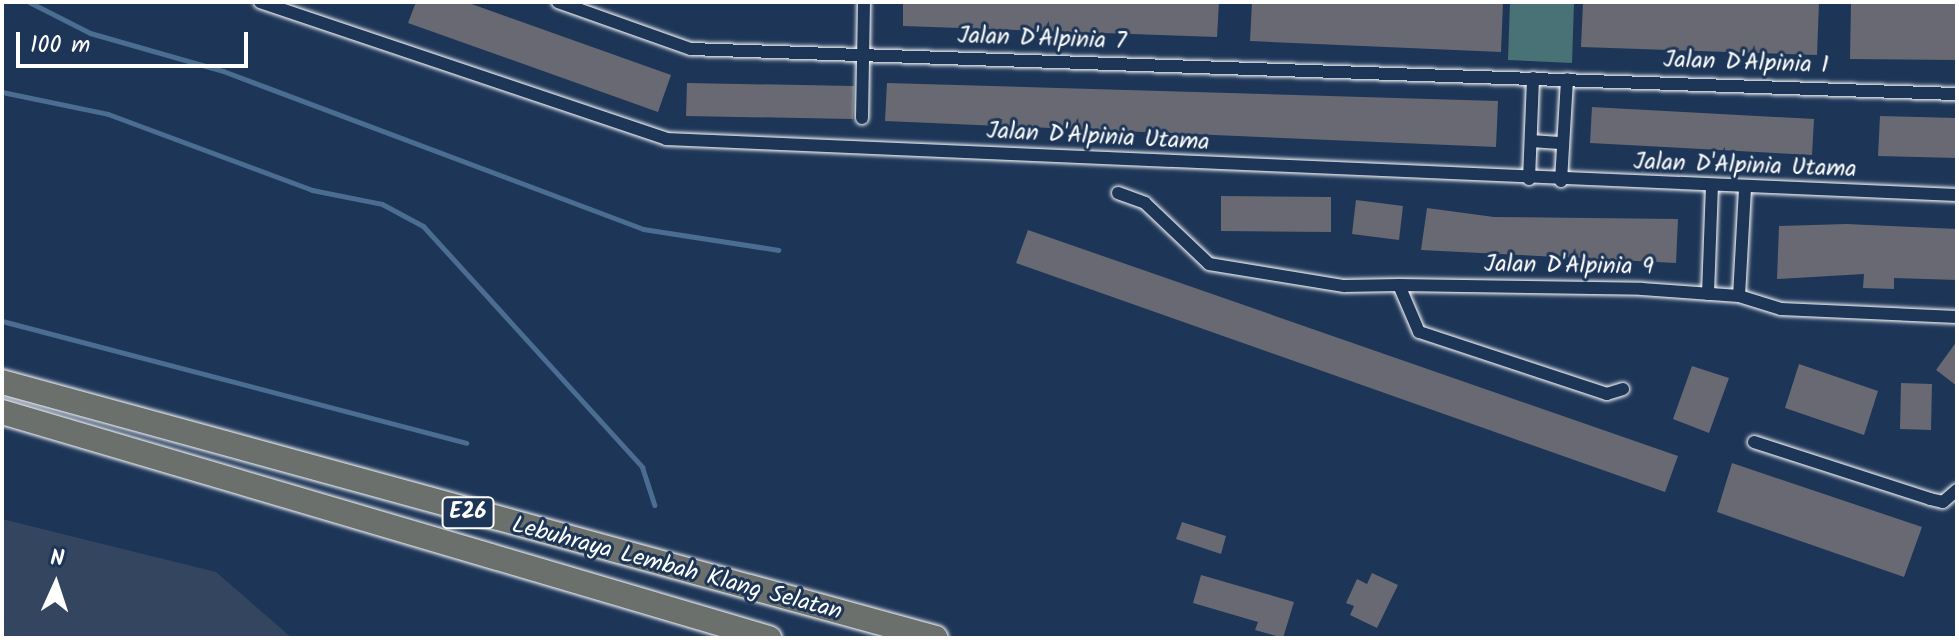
<!DOCTYPE html>
<style>
body{margin:0}
#map{position:relative;width:1959px;height:640px;overflow:hidden;background:#1d3557;font-family:Kalam,sans-serif}
div>[style]{position:absolute}
.built>*{inset:0;background:#34455f}
.green>*{inset:0;background:#497277}
.stream>*{height:5px;margin:-2.5px;padding:0 2.5px;transform-origin:2.5px;border-radius:2.5px;background:#4a6d91}
.building>*{inset:0;background:#686972}
.roads{filter:drop-shadow(0 0 2px #fff) drop-shadow(0 0 2px #fff)}
.street>*{height:12px;margin:-6px;padding:0 6px;transform-origin:6px;border-radius:6px;background:#1d3557}
.highway>*{height:24px;margin:-12px;padding:0 12px;transform-origin:12px;border-radius:12px;background:#6b706d}
span{translate:-50% -50%;white-space:nowrap;text-align:center;line-height:1.15;-webkit-text-stroke:6px #1d3557;paint-order:stroke}
.shield-label span{padding:2px 6px;background:#1d3557;border:2px solid;border-radius:6px;-webkit-text-stroke-width:0}
.shield-label{font-size:22px;color:#fff;font-weight:700}
.street-label{font-size:24px;color:#fff}
.frame{position:absolute;inset:0;border:4px solid #fff;pointer-events:none}
.north{position:absolute;left:16px;top:544px;width:80px;height:80px;-webkit-text-stroke:6px #1d3557;paint-order:stroke;rotate:3deg;font-size:22px;font-weight:700;line-height:32px;text-align:center;color:#fff}
.north::after{content:'';display:block;margin:auto;width:28px;height:36px;background:#fff;clip-path:polygon(50% 0,100% 100%,50% 72%,0 100%)}
.scale{position:absolute;left:16px;top:32px;width:232px;height:36px;box-sizing:border-box;border:4px solid #fff;border-top:0;padding-left:10px;font-size:24px;line-height:28px;white-space:nowrap;color:#fff;-webkit-text-stroke:6px #1d3557;paint-order:stroke}
</style>
<div id="map">
<div class="built">
<div style="clip-path:polygon(2px 519px,216px 572px,292px 638px,2px 638px)"></div>
</div>
<div class="green">
<div style="clip-path:polygon(1510px 2px,1574px 2px,1572px 63px,1508px 60px)"></div>
</div>
<div class="stream">
<div style="left:29px;top:2px;width:68px;rotate:26.9deg"></div>
<div style="left:90px;top:33px;width:138px;rotate:15.9deg"></div>
<div style="left:223px;top:71px;width:449px;rotate:20.6deg"></div>
<div style="left:643px;top:229px;width:137px;rotate:8.8deg"></div>
<div style="left:2px;top:92px;width:108px;rotate:11.7deg"></div>
<div style="left:108px;top:114px;width:218px;rotate:20.4deg"></div>
<div style="left:312px;top:190px;width:71px;rotate:11.3deg"></div>
<div style="left:382px;top:204px;width:47px;rotate:28.2deg"></div>
<div style="left:423px;top:226px;width:326px;rotate:47.7deg"></div>
<div style="left:642px;top:467px;width:40px;rotate:72deg"></div>
<div style="left:2px;top:321px;width:480px;rotate:14.7deg"></div>
</div>
<div class="building">
<div style="clip-path:polygon(416px 2px,466px 2px,671px 75px,658px 112px,408px 23px)"></div>
<div style="clip-path:polygon(903px 2px,1219px 2px,1217px 37px,903px 26px)"></div>
<div style="clip-path:polygon(1252px 2px,1503px 2px,1501px 52px,1250px 41px)"></div>
<div style="clip-path:polygon(1583px 2px,1819px 2px,1817px 55px,1581px 47px)"></div>
<div style="clip-path:polygon(1851px 2px,1957px 2px,1957px 60px,1850px 59px)"></div>
<div style="clip-path:polygon(687px 83px,854px 86px,853px 119px,686px 116px)"></div>
<div style="clip-path:polygon(887px 83px,1498px 101px,1496px 147px,885px 121px)"></div>
<div style="clip-path:polygon(1592px 107px,1814px 119px,1812px 155px,1590px 143px)"></div>
<div style="clip-path:polygon(1880px 116px,1957px 118px,1957px 158px,1878px 156px)"></div>
<div style="clip-path:polygon(1221px 196px,1331px 197px,1331px 232px,1221px 231px)"></div>
<div style="clip-path:polygon(1356px 200px,1403px 206px,1399px 240px,1352px 234px)"></div>
<div style="clip-path:polygon(1427px 208px,1494px 217px,1678px 219px,1676px 263px,1421px 250px)"></div>
<div style="clip-path:polygon(1846px 224px,1957px 229px,1957px 280px,1894px 278px,1894px 289px,1863px 288px,1864px 274px,1777px 279px,1779px 226px)"></div>
<div style="clip-path:polygon(1028px 230px,1678px 456px,1665px 492px,1016px 263px)"></div>
<div style="clip-path:polygon(1957px 341px,1957px 386px,1936px 370px)"></div>
<div style="clip-path:polygon(1799px 364px,1878px 391px,1864px 435px,1785px 408px)"></div>
<div style="clip-path:polygon(1692px 366px,1729px 378px,1709px 433px,1673px 419px)"></div>
<div style="clip-path:polygon(1901px 383px,1932px 384px,1931px 430px,1900px 429px)"></div>
<div style="clip-path:polygon(1732px 463px,1922px 527px,1904px 577px,1717px 512px)"></div>
<div style="clip-path:polygon(1182px 522px,1226px 536px,1221px 554px,1176px 539px)"></div>
<div style="clip-path:polygon(1372px 573px,1398px 585px,1377px 628px,1350px 615px,1354px 606px,1346px 603px,1357px 579px,1367px 584px)"></div>
<div style="clip-path:polygon(1201px 575px,1294px 602px,1283px 638px,1255px 630px,1258px 622px,1193px 603px)"></div>
</div>
<div class="roads">
<div class="street">
<div style="left:260px;top:2px;width:428px;rotate:18.6deg"></div>
<div style="left:666px;top:139px;width:1292px;rotate:2.48deg"></div>
<div style="left:558px;top:2px;width:141px;rotate:19.5deg"></div>
<div style="left:691px;top:49px;width:1267px;rotate:2.04deg"></div>
<div style="left:862px;top:118px;width:116px;rotate:-89deg"></div>
<div style="left:1531px;top:141px;width:32px;rotate:4deg"></div>
<div style="left:1529px;top:179px;width:101px;rotate:-87.7deg"></div>
<div style="left:1561px;top:181px;width:102px;rotate:-86.6deg"></div>
<div style="left:1118px;top:193px;width:29px;rotate:20deg"></div>
<div style="left:1145px;top:203px;width:88px;rotate:43.6deg"></div>
<div style="left:1209px;top:264px;width:137px;rotate:9.3deg"></div>
<div style="left:1344px;top:286px;width:55px;rotate:-1deg"></div>
<div style="left:1708px;top:294px;width:108px;rotate:-87.9deg"></div>
<div style="left:1739px;top:296px;width:108px;rotate:-86.8deg"></div>
<div style="left:1623px;top:389px;width:17px;rotate:163deg"></div>
<div style="left:1607px;top:394px;width:198px;rotate:-161.7deg"></div>
<div style="left:1419px;top:332px;width:51px;rotate:-113.1deg"></div>
<div style="left:1399px;top:285px;width:243px;rotate:0.9deg"></div>
<div style="left:1642px;top:289px;width:97px;rotate:4.1deg"></div>
<div style="left:1739px;top:296px;width:44px;rotate:17.2deg"></div>
<div style="left:1781px;top:309px;width:176px;rotate:2.6deg"></div>
<div style="left:1754px;top:442px;width:185px;rotate:17.9deg"></div>
<div style="left:1930px;top:499px;width:13px;rotate:13deg"></div>
<div style="left:1943px;top:502px;width:18px;rotate:-41deg"></div>
</div>
<div class="highway">
<div style="left:2px;top:382px;width:968px;rotate:15.33deg"></div>
<div style="left:2px;top:412px;width:800px;rotate:16.42deg"></div>
</div>
</div>
<div class="shield-label">
<span style="left:468px;top:513px">E26</span>
</div>
<div class="street-label">
<span style="left:1042px;top:39px;rotate:2deg">Jalan D'Alpinia 7</span>
<span style="left:1746px;top:63px;rotate:2deg">Jalan D'Alpinia 1</span>
<span style="left:1098px;top:137px;rotate:3deg">Jalan D'Alpinia Utama</span>
<span style="left:1745px;top:166px;rotate:2deg">Jalan D'Alpinia Utama</span>
<span style="left:1569px;top:266px;rotate:1deg">Jalan D'Alpinia 9</span>
<span style="left:677px;top:569px;rotate:15deg">Lebuhraya Lembah Klang Selatan</span>
</div>
<div class="frame"></div>
<div class="north">N</div>
<div class="scale">100 m</div>
</div>
